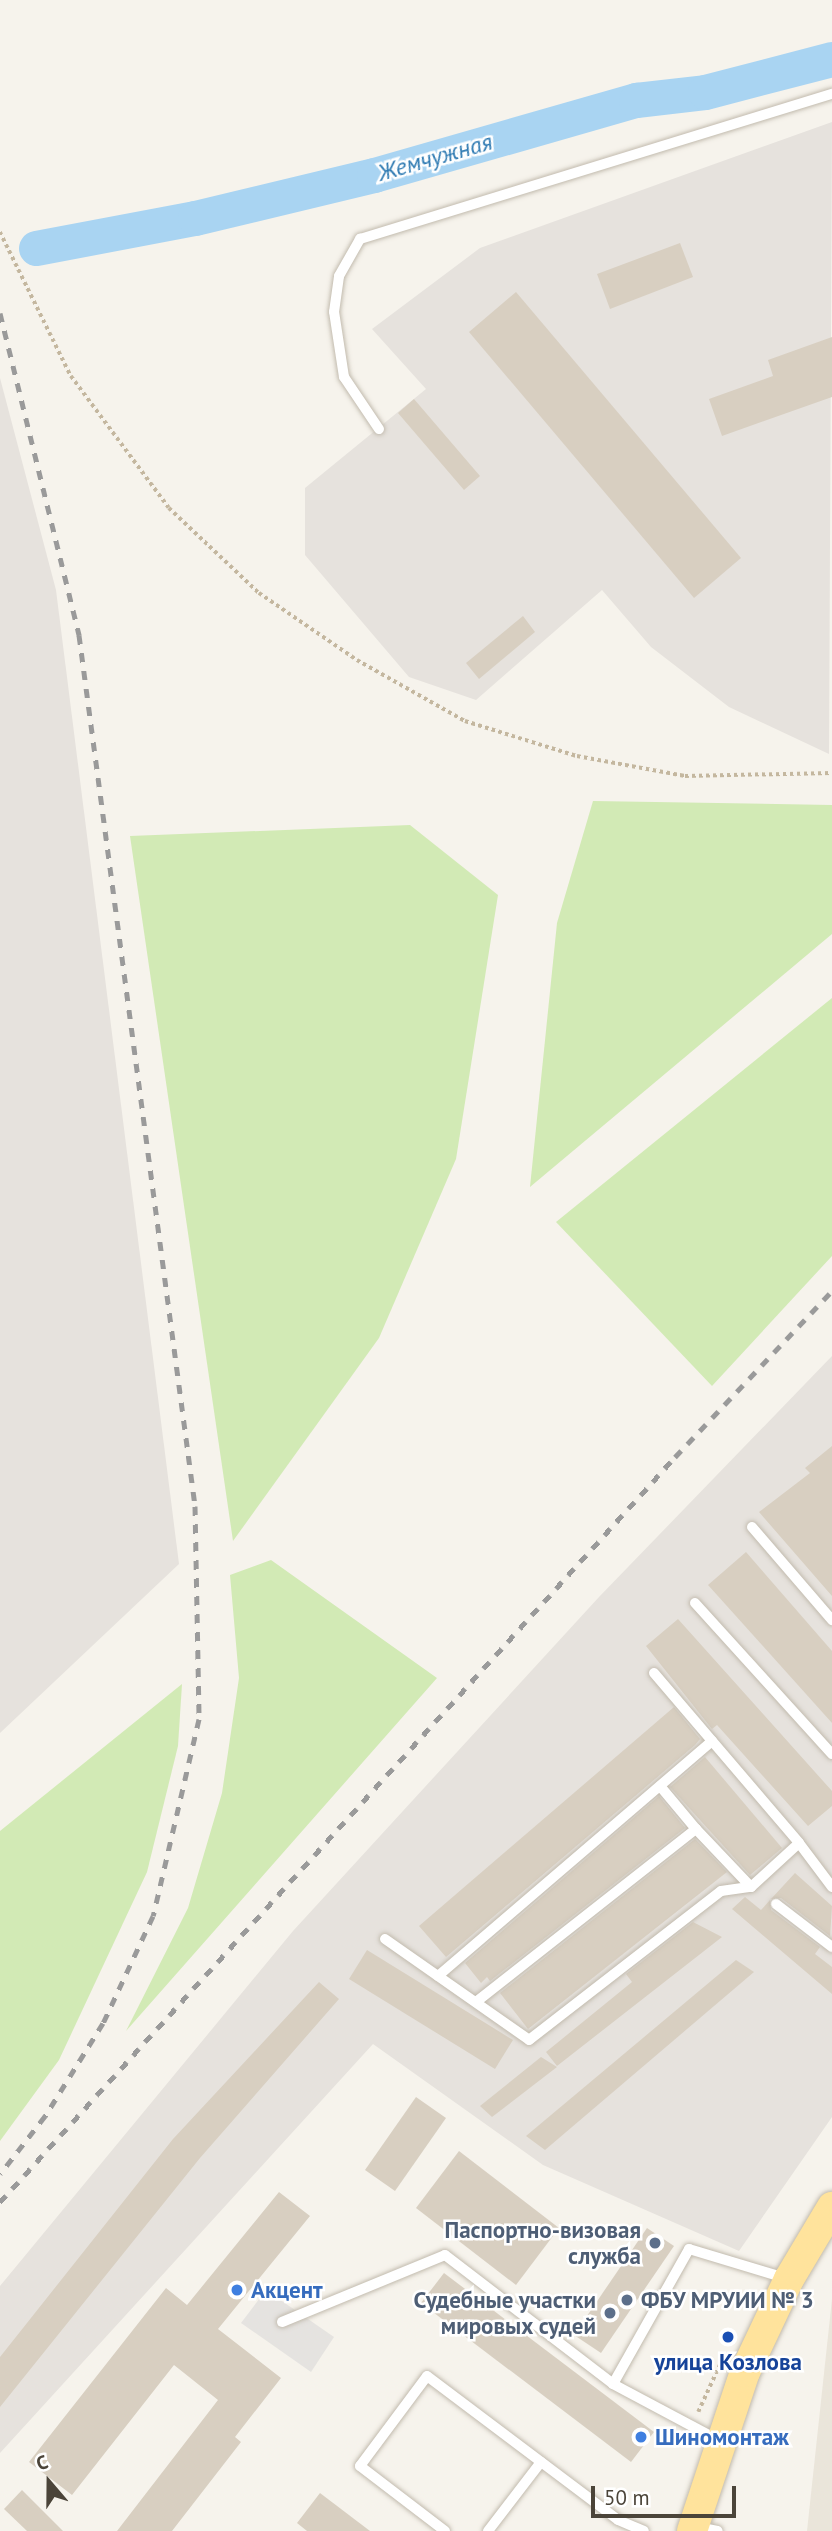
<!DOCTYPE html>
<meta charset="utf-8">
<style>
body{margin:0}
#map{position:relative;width:832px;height:2531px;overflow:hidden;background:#f6f3ec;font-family:"PT Sans",sans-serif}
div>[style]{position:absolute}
.residential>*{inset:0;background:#eae5da}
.industrial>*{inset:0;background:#e6e2dd}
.green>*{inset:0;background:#d2eab5}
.parking>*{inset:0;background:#e5e3e0}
.river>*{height:35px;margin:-17.5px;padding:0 17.5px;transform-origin:17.5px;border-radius:17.5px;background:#a9d4f2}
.building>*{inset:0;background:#d8cfc1}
.path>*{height:3.5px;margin-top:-1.75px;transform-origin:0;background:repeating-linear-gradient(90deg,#c4b79f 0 3.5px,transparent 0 7px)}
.roads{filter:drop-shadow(0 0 2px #c2bbae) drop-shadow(0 0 2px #c2bbae)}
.lane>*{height:10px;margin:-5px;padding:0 5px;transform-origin:5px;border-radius:5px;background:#fff}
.primary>*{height:30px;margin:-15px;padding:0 15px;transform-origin:15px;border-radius:15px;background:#ffe39c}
.rail>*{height:5px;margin-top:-2.5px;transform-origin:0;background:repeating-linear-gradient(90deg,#9a9a9a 0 9px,transparent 0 18px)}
.dots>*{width:19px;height:19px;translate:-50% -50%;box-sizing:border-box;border:4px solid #fff;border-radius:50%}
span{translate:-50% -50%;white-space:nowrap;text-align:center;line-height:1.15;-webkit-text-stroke:5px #fff;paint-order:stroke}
.service-label{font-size:23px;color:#4e5e75;font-weight:700}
.right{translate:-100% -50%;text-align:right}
.left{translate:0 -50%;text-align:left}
.shop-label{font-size:23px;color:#366cbe;font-weight:700}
.transit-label{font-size:23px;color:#164399;font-weight:700}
.water-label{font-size:24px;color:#2e7ab2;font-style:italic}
.north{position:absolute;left:14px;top:2447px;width:70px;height:70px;-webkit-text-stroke:5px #fff;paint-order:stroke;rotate:340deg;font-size:19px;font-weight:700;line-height:28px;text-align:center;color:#4b4439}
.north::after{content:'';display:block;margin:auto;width:24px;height:32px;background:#4b4439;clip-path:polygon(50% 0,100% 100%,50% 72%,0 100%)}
.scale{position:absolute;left:591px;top:2486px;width:145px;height:32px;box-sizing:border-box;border:4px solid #4b4439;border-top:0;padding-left:9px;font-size:21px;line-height:24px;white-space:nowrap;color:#4b4439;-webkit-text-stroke:5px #fff;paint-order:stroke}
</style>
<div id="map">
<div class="residential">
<div style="clip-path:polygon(832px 2299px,832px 2531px,807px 2531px)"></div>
</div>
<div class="industrial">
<div style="clip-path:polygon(832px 122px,829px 754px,729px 707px,651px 647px,602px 590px,476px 700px,409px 677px,305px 555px,305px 488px,426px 389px,372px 329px,480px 248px)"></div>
<div style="clip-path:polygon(0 378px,56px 590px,179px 1564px,0 1733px)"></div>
<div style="clip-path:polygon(832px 1356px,832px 2117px,739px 2251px,543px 2165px,373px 2044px,0 2453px,0 2286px,293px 1931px,599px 1597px)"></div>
</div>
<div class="green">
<div style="clip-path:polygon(593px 801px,832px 805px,832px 934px,530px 1187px,557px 923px)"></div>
<div style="clip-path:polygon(410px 825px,498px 895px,456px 1159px,379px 1338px,233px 1541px,130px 836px)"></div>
<div style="clip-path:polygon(832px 998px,832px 1256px,712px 1386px,556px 1222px)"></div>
<div style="clip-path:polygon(271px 1560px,437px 1678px,126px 2031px,188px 1908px,222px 1793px,239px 1678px,230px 1575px)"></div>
<div style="clip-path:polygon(182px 1684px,178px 1746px,147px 1872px,59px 2060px,0 2141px,0 1831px)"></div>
</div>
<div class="parking">
<div style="clip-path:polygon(266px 2290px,334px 2337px,311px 2372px,241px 2323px)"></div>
</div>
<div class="river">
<div style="left:36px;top:248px;width:162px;rotate:-10.7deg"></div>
<div style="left:195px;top:218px;width:184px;rotate:-13.5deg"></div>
<div style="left:374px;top:175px;width:273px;rotate:-16deg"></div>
<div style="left:636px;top:100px;width:69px;rotate:-6.6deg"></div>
<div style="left:705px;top:92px;width:131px;rotate:-14.6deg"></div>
</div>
<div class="building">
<div style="clip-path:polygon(680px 243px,693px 277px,610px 309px,597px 274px)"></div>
<div style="clip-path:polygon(516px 292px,741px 558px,694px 598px,469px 332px)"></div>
<div style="clip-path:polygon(832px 337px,832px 397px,722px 436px,709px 399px,773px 376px,768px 360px)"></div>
<div style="clip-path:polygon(414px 399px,480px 476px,464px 490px,398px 413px)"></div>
<div style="clip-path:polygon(523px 616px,535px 632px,479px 679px,466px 663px)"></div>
<div style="clip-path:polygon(832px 1446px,832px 1596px,759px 1512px,810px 1473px,805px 1468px)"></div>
<div style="clip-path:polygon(746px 1552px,832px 1651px,832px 1723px,708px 1585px)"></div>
<div style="clip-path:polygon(678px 1619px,832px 1791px,832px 1806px,808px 1826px,717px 1725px,712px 1729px,646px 1646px)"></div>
<div style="clip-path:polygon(674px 1707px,700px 1739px,695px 1745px,446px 1957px,419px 1926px)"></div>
<div style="clip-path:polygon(705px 1757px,782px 1848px,750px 1875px,670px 1787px)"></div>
<div style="clip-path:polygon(659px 1796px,685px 1828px,490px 1981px,487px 1977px,481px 1983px,465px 1963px)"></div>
<div style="clip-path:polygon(695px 1839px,727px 1872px,528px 2029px,500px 1993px)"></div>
<div style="clip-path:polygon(795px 1873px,832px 1906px,830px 1936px,781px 1898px,771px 1899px)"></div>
<div style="clip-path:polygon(745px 1897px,761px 1910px,770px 1900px,771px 1910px,820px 1947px,815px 1954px,832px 1967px,832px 1994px,732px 1909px)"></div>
<div style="clip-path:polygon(693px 1922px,722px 1937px,557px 2066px,546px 2052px,632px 1982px,626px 1974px)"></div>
<div style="clip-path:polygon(367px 1950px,513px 2040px,495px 2069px,349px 1979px)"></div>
<div style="clip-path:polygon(736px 1960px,754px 1972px,545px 2150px,526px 2136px)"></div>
<div style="clip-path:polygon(319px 1982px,339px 1999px,200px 2158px,0 2407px,0 2357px,173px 2139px)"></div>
<div style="clip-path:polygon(541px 2057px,557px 2067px,492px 2117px,480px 2106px)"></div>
<div style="clip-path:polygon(416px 2097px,446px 2118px,395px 2191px,365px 2170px)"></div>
<div style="clip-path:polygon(459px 2151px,559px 2228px,516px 2285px,416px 2208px)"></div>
<div style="clip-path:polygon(279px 2192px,310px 2216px,218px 2329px,281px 2378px,235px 2437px,241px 2442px,172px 2531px,117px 2531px,218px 2400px,174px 2365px,72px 2495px,29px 2462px,166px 2288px,187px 2305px)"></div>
<div style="clip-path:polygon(647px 2228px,674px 2246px,601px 2353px,574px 2335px)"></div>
<div style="clip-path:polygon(444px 2273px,654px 2432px,631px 2462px,421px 2303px)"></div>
<div style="clip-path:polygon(22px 2490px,63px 2531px,27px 2531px,4px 2509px)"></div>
<div style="clip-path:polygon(320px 2493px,370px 2531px,307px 2531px,297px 2523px)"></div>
</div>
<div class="path">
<div style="left:0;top:232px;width:161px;rotate:63.8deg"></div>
<div style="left:71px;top:376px;width:164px;rotate:53.4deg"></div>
<div style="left:169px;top:508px;width:124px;rotate:43.4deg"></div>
<div style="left:259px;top:593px;width:119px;rotate:34.4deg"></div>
<div style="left:357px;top:660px;width:124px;rotate:29.5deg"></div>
<div style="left:465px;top:721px;width:117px;rotate:17.4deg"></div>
<div style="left:577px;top:756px;width:110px;rotate:10.5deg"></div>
<div style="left:685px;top:776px;width:147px;rotate:-1.2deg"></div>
<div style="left:698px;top:2412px;width:55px;rotate:-65.3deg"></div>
</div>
<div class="roads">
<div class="lane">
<div style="left:379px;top:429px;width:63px;rotate:-123.9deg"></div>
<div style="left:344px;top:377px;width:66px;rotate:-98.7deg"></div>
<div style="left:334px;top:312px;width:36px;rotate:-82deg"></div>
<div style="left:339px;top:276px;width:43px;rotate:-60.4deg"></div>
<div style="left:360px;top:239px;width:494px;rotate:-17.1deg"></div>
<div style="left:752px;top:1527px;width:123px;rotate:49.3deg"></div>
<div style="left:695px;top:1603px;width:204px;rotate:47.8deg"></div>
<div style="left:654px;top:1673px;width:223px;rotate:49.5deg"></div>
<div style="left:660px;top:1786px;width:56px;rotate:50.1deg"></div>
<div style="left:776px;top:1904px;width:71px;rotate:37.5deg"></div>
<div style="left:385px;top:1939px;width:176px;rotate:35deg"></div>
<div style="left:529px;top:2040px;width:243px;rotate:-37.8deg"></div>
<div style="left:721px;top:1891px;width:30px;rotate:-8deg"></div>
<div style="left:751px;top:1887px;width:65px;rotate:-42.5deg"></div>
<div style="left:799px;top:1843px;width:55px;rotate:53.1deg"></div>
<div style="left:438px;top:1976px;width:361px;rotate:-40.6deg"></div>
<div style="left:476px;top:2002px;width:280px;rotate:-38.2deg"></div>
<div style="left:696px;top:1829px;width:80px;rotate:46.5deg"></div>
<div style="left:282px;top:2322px;width:176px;rotate:-22.3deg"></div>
<div style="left:445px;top:2255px;width:212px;rotate:37.5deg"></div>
<div style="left:720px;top:2441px;width:121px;rotate:-152deg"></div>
<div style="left:613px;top:2384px;width:155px;rotate:-60.6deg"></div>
<div style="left:689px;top:2249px;width:100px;rotate:16.8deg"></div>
<div style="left:697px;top:2527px;width:21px;rotate:11deg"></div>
<div style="left:445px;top:2531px;width:107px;rotate:-142.6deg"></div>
<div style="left:360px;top:2466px;width:112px;rotate:-53.3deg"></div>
<div style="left:427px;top:2376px;width:239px;rotate:37deg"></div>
<div style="left:618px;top:2520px;width:28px;rotate:23deg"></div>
<div style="left:488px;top:2531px;width:87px;rotate:-52.5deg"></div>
</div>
<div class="primary">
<div style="left:692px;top:2531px;width:168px;rotate:-71.6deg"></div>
<div style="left:745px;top:2372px;width:103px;rotate:-64.7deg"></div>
<div style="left:789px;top:2279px;width:84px;rotate:-59.2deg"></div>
</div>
</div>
<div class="rail">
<div style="left:0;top:313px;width:332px;rotate:76.2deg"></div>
<div style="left:79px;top:635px;width:879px;rotate:82.41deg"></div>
<div style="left:195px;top:1506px;width:213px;rotate:88.9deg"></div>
<div style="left:199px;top:1719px;width:202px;rotate:103.1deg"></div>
<div style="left:153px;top:1916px;width:118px;rotate:115deg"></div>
<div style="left:103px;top:2023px;width:110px;rotate:121.9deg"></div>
<div style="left:45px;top:2116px;width:73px;rotate:127.8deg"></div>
<div style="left:0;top:2202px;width:1005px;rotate:-47.82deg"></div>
<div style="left:675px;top:1457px;width:228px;rotate:-46.6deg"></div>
</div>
<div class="dots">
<div style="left:655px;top:2243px;background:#5c6f8a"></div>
<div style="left:237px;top:2290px;background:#3f7fe0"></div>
<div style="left:627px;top:2300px;background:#5c6f8a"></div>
<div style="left:610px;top:2313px;background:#5c6f8a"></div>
<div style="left:728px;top:2337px;background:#1a4fb4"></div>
<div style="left:641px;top:2437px;background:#3f7fe0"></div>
</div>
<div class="service-label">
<span class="right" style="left:641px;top:2243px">Паспортно-визовая<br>служба</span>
<span class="right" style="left:596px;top:2313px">Судебные участки<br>мировых судей</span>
<span class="left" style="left:641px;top:2300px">ФБУ МРУИИ № 3</span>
</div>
<div class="shop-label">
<span class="left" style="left:251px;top:2290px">Акцент</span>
<span class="left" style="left:655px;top:2437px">Шиномонтаж</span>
</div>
<div class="transit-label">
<span style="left:728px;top:2362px">улица Козлова</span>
</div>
<div class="water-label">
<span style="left:435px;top:157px;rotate:-16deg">Жемчужная</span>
</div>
<div class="north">С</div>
<div class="scale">50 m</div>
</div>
